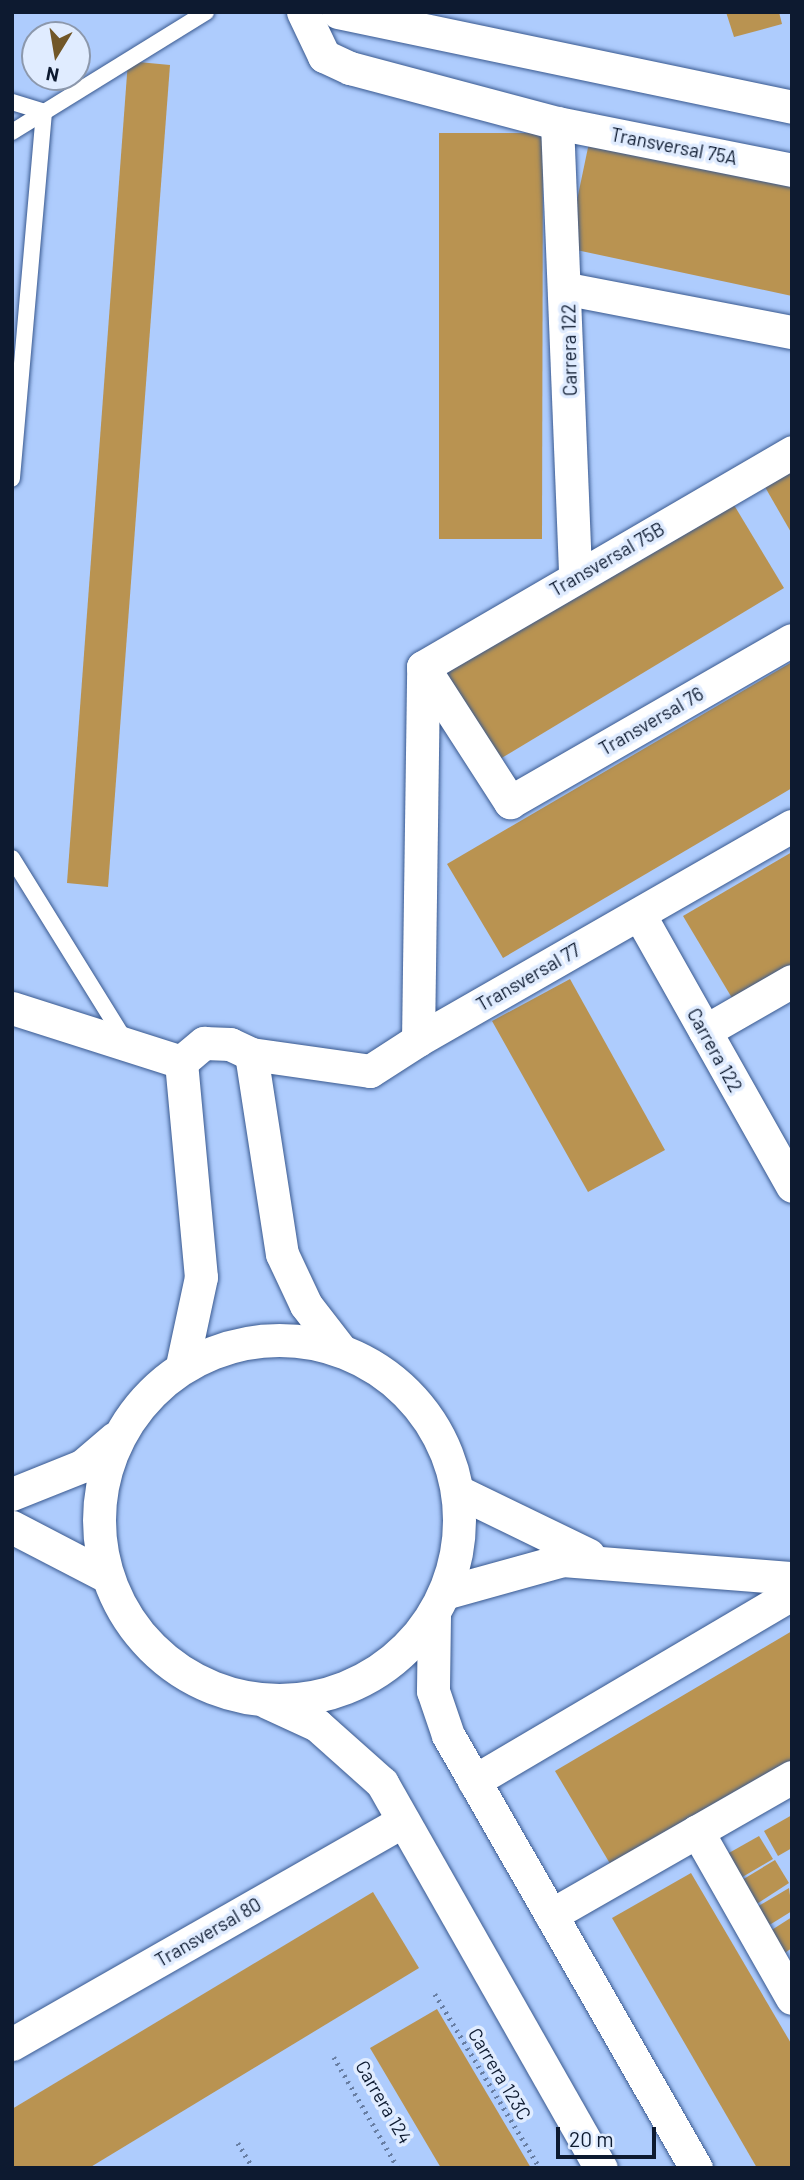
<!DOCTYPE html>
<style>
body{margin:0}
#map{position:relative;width:804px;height:2180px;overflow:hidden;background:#aeccfd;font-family:Barlow,sans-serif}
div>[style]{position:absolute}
.building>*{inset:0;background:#b99351}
.path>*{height:4.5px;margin-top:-2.25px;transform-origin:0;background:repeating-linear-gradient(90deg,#687ea3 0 2px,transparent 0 7px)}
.roads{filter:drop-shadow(0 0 2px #39598f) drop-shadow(0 0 2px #39598f)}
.service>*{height:16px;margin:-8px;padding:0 8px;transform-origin:8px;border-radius:8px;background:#fff}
.minor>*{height:33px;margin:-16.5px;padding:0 16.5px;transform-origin:16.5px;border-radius:16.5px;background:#fff}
.minor>.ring{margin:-16.5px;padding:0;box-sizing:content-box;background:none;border:33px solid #fff;border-radius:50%}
span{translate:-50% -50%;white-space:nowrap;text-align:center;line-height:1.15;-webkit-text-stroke:7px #e0ecff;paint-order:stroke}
.street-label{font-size:19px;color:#0d1a30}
.frame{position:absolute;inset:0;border:14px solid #0d1a30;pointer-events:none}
.north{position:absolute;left:21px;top:21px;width:70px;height:70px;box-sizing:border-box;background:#e0ecff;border:2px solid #8c98ac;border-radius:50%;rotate:191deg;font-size:19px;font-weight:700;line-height:28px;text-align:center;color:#0d1a30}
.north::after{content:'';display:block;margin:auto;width:24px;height:32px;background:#715728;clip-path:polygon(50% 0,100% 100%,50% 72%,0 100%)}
.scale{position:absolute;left:556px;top:2127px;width:100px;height:32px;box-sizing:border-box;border:4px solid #0d1a30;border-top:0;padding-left:9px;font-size:21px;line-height:24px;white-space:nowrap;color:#0d1a30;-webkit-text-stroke:5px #e0ecff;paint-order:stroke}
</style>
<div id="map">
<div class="building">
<div style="clip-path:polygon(726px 12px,779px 12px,782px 24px,734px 37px)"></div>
<div style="clip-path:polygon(128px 61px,170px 65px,108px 887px,67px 883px)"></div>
<div style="clip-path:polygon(439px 133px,543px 133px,542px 539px,439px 539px)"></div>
<div style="clip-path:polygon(590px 138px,792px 180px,792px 296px,567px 248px)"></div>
<div style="clip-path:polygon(792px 472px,792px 534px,765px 487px)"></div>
<div style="clip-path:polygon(731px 500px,784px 588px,495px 762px,441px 674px)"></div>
<div style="clip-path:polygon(792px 662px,792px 788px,503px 958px,447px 864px)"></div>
<div style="clip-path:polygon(792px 852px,792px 964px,732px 998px,683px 916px)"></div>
<div style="clip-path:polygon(570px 979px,665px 1150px,588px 1192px,492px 1021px)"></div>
<div style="clip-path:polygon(792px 1631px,792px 1761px,612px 1867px,555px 1771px)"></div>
<div style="clip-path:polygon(792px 1815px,792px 1848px,778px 1856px,764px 1831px)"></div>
<div style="clip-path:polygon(759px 1836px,773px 1859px,734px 1882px,720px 1858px)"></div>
<div style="clip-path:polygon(775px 1860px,789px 1883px,752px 1907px,737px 1883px)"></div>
<div style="clip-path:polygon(691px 1873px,792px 2045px,792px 2168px,757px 2168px,612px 1918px)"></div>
<div style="clip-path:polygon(789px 1888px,792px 1911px,763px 1929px,752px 1910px)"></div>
<div style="clip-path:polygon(373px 1892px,419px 1968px,89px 2168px,12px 2168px,12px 2109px)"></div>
<div style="clip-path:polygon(792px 1917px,792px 1948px,782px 1955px,767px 1933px)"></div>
<div style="clip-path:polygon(437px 2009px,531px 2168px,441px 2168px,370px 2048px)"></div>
</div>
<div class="path">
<div style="left:435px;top:1994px;width:203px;rotate:58.9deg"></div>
<div style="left:334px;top:2057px;width:128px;rotate:60deg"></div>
<div style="left:238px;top:2143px;width:29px;rotate:59deg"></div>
</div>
<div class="roads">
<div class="service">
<div style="left:12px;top:102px;width:34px;rotate:17deg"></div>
<div style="left:44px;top:112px;width:368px;rotate:95deg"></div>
<div style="left:12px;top:132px;width:228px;rotate:-31.7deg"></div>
<div style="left:12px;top:858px;width:214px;rotate:58.2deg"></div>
</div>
<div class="minor">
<div style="left:303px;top:12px;width:49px;rotate:64.5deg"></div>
<div style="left:324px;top:56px;width:29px;rotate:25deg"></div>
<div style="left:350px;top:68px;width:214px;rotate:14.9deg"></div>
<div style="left:557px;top:123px;width:240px;rotate:11.3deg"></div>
<div style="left:338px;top:12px;width:464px;rotate:11.8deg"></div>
<div style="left:557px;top:123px;width:455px;rotate:87.7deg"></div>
<div style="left:568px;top:289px;width:228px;rotate:10.9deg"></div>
<div style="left:423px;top:667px;width:161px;rotate:57.2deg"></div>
<div style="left:510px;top:802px;width:325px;rotate:-29.9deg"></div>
<div style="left:423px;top:667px;width:427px;rotate:-30.2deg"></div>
<div style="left:639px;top:914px;width:312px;rotate:60.6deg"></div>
<div style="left:12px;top:1008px;width:177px;rotate:17.7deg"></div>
<div style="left:705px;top:1031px;width:100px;rotate:-29.9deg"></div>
<div style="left:418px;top:1040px;width:431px;rotate:-29.8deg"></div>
<div style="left:251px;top:1054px;width:120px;rotate:8.1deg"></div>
<div style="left:370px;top:1071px;width:57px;rotate:-32.9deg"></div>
<div style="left:418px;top:1040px;width:373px;rotate:-89.2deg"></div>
<div style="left:181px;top:1062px;width:30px;rotate:-40deg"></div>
<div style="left:204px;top:1043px;width:26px;rotate:2deg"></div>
<div style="left:230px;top:1044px;width:23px;rotate:25deg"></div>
<div style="left:251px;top:1054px;width:202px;rotate:81.2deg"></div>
<div style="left:282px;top:1254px;width:56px;rotate:64.8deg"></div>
<div style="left:306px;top:1305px;width:56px;rotate:52.3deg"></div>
<div style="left:181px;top:1062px;width:216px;rotate:84.7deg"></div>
<div style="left:201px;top:1277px;width:91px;rotate:102.1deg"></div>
<div class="ring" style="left:99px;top:1340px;width:327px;height:327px"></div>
<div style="left:459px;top:1492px;width:144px;rotate:25.9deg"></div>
<div style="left:12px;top:1494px;width:75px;rotate:-21.8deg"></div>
<div style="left:82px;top:1466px;width:43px;rotate:-40.3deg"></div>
<div style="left:12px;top:1527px;width:106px;rotate:27.5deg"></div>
<div style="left:444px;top:1593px;width:123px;rotate:-15.5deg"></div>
<div style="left:563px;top:1560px;width:230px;rotate:4.5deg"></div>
<div style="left:434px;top:1616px;width:75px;rotate:90.8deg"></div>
<div style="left:433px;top:1691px;width:46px;rotate:71.2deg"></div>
<div style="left:448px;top:1735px;width:499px;rotate:60.2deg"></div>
<div style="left:267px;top:1702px;width:55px;rotate:24.7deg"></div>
<div style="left:317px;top:1725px;width:87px;rotate:41.7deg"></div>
<div style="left:382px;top:1783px;width:443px;rotate:60.4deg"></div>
<div style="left:474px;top:1781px;width:369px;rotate:-30.5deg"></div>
<div style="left:697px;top:1831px;width:192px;rotate:60.4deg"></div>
<div style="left:551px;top:1915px;width:278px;rotate:-29.8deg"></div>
<div style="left:12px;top:2044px;width:450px;rotate:-29.7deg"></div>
</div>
</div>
<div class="street-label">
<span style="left:674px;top:146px;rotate:11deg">Transversal 75A</span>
<span style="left:569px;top:350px;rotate:-91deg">Carrera 122</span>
<span style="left:607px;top:559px;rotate:-30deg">Transversal 75B</span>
<span style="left:651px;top:721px;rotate:-30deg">Transversal 76</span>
<span style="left:528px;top:977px;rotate:-30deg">Transversal 77</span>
<span style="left:715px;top:1050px;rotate:61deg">Carrera 122</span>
<span style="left:208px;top:1932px;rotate:-30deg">Transversal 80</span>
<span style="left:500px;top:2074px;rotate:59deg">Carrera 123C</span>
<span style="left:384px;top:2102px;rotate:60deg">Carrera 124</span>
</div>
<div class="frame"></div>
<div class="north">N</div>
<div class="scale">20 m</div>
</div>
